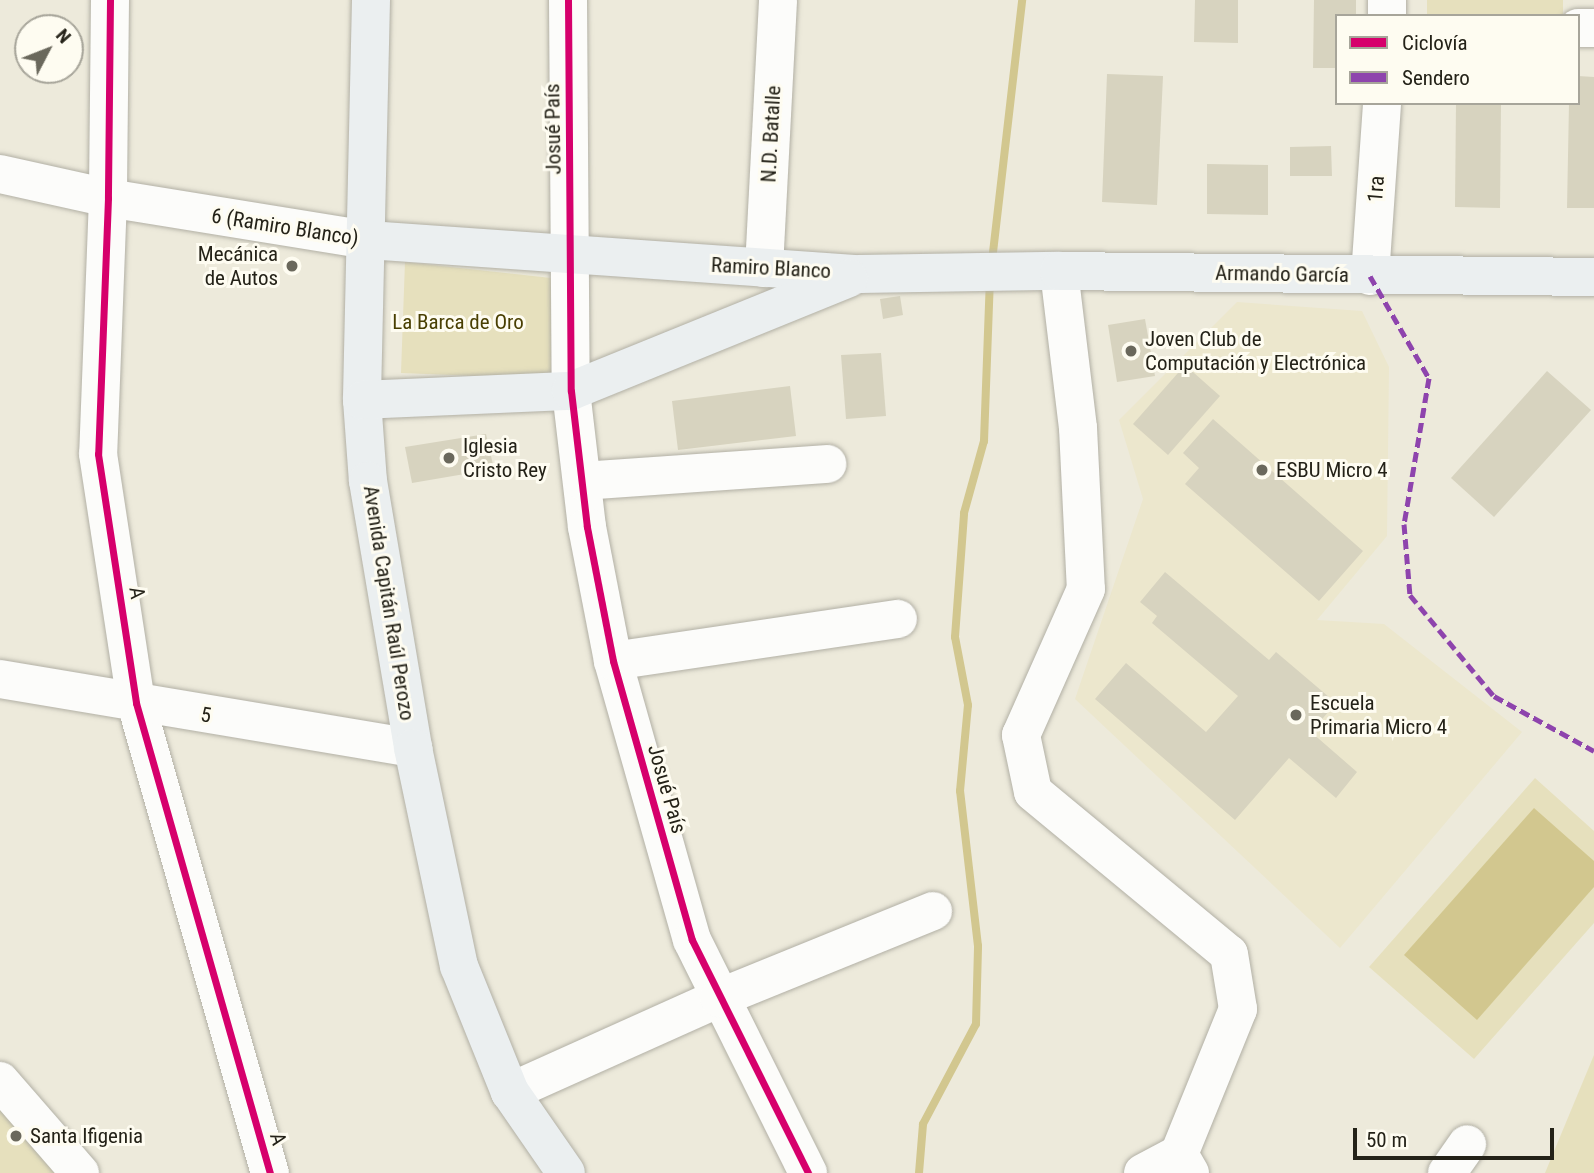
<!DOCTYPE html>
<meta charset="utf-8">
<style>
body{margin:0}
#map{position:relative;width:1594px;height:1173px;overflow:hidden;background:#edeadb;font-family:"Roboto Condensed",sans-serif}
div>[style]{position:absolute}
.built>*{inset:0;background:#ece7cd}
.green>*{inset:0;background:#e6e0bd}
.water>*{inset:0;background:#d2c78f}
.stream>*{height:8px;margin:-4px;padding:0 4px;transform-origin:4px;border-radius:4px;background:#d2c78f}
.building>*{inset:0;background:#d7d3bf}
.roads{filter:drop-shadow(0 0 2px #b2b0a5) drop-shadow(0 0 2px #b2b0a5)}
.minor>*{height:38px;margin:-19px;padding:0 19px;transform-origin:19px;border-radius:19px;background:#fcfcfa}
.major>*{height:38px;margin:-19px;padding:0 19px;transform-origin:19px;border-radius:19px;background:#ebeff0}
.quiet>*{height:5px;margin-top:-2.5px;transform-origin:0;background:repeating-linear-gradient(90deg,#8e44ad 0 10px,transparent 0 15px)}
.cycleway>*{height:7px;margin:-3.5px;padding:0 3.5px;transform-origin:3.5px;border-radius:3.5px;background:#d6006c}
.dots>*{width:19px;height:19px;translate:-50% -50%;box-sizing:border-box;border:4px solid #fefcf1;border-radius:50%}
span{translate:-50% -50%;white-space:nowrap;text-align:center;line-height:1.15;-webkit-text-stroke:6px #fefcf1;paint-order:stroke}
.street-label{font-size:21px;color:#242218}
.poi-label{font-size:21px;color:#242218}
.right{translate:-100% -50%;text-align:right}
.left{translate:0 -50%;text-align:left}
.park-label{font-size:21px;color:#493f02}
.legend{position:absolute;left:1335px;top:14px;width:245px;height:91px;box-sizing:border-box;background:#fefcf1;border:2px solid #a7a59a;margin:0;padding:9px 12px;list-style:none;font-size:21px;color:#242218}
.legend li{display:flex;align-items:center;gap:14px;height:35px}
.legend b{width:35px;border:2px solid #a7a59a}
.north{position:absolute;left:14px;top:14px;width:70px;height:70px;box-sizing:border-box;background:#fefcf1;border:2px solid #a7a59a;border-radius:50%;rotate:48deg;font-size:19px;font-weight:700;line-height:28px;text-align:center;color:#242218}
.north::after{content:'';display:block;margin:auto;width:24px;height:32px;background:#6a685c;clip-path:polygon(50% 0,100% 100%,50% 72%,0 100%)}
.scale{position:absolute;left:1353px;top:1128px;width:201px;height:32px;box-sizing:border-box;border:4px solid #242218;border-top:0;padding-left:9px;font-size:21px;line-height:24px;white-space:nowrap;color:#242218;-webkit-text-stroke:5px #fefcf1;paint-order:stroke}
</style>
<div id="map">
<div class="built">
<div style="clip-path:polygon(1237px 302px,1362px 311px,1389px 367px,1387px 536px,1317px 620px,1384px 624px,1522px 732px,1340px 948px,1075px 699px,1143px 499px,1119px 420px)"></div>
</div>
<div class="green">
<div style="clip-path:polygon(1427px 0,1563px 0,1563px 16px,1427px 16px)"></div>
<div style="clip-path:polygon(405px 262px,551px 278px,551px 379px,401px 373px)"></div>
<div style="clip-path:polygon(1535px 778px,1594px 831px,1594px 923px,1474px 1059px,1369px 967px)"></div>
<div style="clip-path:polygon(1594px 1055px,1594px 1173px,1545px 1173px)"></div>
<div style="clip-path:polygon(0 1099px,62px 1173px,0 1173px)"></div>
</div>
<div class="water">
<div style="clip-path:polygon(1534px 808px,1594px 861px,1594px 887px,1477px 1020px,1404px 955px)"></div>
</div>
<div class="stream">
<div style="left:992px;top:261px;width:263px;rotate:-83.4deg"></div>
<div style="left:919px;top:1173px;width:49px;rotate:-85.3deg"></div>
<div style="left:923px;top:1124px;width:113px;rotate:-62.1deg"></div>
<div style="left:976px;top:1024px;width:78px;rotate:-88.5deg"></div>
<div style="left:978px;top:946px;width:156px;rotate:-96.6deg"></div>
<div style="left:960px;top:791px;width:86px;rotate:-84.7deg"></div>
<div style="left:968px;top:705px;width:69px;rotate:-100.8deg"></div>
<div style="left:955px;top:637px;width:124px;rotate:-85.8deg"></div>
<div style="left:964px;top:513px;width:75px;rotate:-74.5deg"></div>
<div style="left:984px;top:441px;width:160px;rotate:-87.9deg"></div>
</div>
<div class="building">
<div style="clip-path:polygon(1195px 0,1238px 0,1238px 43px,1194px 42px)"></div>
<div style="clip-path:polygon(1314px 0,1356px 0,1356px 16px,1337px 16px,1337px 68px,1313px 68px)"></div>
<div style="clip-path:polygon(1107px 74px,1163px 76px,1157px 205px,1102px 202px)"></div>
<div style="clip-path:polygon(1578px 76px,1594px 77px,1594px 208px,1567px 208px,1569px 103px,1578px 103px)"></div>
<div style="clip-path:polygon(1456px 103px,1501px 103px,1500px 208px,1455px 207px)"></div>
<div style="clip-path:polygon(1331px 146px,1332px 176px,1290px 176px,1290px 147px)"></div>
<div style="clip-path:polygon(1207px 164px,1268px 165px,1268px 215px,1207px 214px)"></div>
<div style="clip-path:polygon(900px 296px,903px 315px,883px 319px,880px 299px)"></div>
<div style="clip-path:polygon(1145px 319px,1155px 376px,1117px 382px,1108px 325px)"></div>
<div style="clip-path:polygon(881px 353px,886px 416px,846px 419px,841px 355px)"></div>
<div style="clip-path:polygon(1185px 365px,1220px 396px,1168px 455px,1133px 424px)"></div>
<div style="clip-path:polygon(1547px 371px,1591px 410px,1494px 517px,1451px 478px)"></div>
<div style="clip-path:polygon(790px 386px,796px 436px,678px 450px,672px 401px)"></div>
<div style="clip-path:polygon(1213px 419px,1363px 551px,1319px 601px,1185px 484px,1199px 468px,1183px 453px)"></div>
<div style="clip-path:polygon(486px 434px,494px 469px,412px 483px,405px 447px)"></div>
<div style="clip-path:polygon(1165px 572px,1269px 660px,1276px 652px,1336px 703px,1311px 732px,1357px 772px,1336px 798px,1289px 758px,1235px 820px,1095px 699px,1126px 663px,1206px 732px,1238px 696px,1152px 623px,1157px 616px,1140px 602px)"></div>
</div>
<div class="roads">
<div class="minor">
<div style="left:110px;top:0;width:198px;rotate:90.6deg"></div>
<div style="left:108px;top:198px;width:256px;rotate:92.2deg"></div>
<div style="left:98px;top:454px;width:252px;rotate:81.3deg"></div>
<div style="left:136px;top:703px;width:489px;rotate:74.1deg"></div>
<div style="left:568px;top:0;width:391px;rotate:89.6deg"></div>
<div style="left:571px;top:391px;width:137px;rotate:83.3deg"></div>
<div style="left:587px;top:527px;width:136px;rotate:79deg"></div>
<div style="left:613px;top:661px;width:290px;rotate:74.2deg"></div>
<div style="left:692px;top:940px;width:260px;rotate:63.5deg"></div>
<div style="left:1387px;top:16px;width:16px;rotate:-90deg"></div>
<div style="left:1578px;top:28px;width:16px"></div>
<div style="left:0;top:174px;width:111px;rotate:12.5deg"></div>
<div style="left:108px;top:198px;width:263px;rotate:9.2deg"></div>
<div style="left:764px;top:268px;width:268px;rotate:-87deg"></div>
<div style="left:1059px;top:271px;width:158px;rotate:83.1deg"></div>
<div style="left:1078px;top:428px;width:161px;rotate:87.2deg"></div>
<div style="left:1086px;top:589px;width:160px;rotate:114deg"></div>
<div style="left:1021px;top:735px;width:58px;rotate:78.1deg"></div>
<div style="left:1033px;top:792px;width:254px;rotate:39.6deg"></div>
<div style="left:1229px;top:954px;width:56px;rotate:80.7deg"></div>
<div style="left:1238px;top:1009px;width:157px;rotate:112.1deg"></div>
<div style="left:1179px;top:1154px;width:22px;rotate:60deg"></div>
<div style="left:1370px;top:276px;width:173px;rotate:-86deg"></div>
<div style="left:583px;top:481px;width:245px;rotate:-4deg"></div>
<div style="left:613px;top:661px;width:288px;rotate:-8.4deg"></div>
<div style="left:0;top:679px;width:419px;rotate:9.5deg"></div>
<div style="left:0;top:1081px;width:122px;rotate:49deg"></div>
<div style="left:510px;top:1092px;width:229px;rotate:-24.2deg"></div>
<div style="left:719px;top:998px;width:231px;rotate:-22.1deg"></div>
<div style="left:1143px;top:1173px;width:41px;rotate:-27.8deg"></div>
<div style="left:1447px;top:1173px;width:35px;rotate:-55deg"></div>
</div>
<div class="major">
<div style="left:371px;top:0;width:400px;rotate:91.3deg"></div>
<div style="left:362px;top:400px;width:81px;rotate:85.8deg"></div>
<div style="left:368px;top:481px;width:271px;rotate:80.4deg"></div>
<div style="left:413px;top:748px;width:223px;rotate:78.1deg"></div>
<div style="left:459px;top:966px;width:136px;rotate:68deg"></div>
<div style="left:510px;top:1092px;width:98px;rotate:55.3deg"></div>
<div style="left:368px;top:240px;width:492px;rotate:4deg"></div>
<div style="left:859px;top:274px;width:200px;rotate:-0.9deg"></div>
<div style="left:1059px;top:271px;width:535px;rotate:0.64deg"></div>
<div style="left:362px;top:400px;width:209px;rotate:-2.5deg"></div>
<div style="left:571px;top:391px;width:300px;rotate:-22.1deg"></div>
</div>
</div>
<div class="quiet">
<div style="left:1370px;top:276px;width:118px;rotate:60deg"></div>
<div style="left:1429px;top:378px;width:148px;rotate:99.7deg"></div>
<div style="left:1404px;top:524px;width:71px;rotate:85.2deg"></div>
<div style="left:1410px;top:595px;width:131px;rotate:50.3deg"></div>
<div style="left:1494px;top:696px;width:114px;rotate:28.8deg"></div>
</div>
<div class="cycleway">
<div style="left:110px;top:0;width:198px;rotate:90.6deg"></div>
<div style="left:108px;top:198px;width:256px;rotate:92.2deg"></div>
<div style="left:98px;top:454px;width:252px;rotate:81.3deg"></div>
<div style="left:136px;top:703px;width:489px;rotate:74.1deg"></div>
<div style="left:568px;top:0;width:391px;rotate:89.6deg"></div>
<div style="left:571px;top:391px;width:137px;rotate:83.3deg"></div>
<div style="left:587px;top:527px;width:136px;rotate:79deg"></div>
<div style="left:613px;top:661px;width:290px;rotate:74.2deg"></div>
<div style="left:692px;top:940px;width:260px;rotate:63.5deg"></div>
</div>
<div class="dots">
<div style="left:292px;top:266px;background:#6a685c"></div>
<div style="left:1131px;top:351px;background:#6a685c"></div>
<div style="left:449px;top:458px;background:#6a685c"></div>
<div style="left:1262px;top:470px;background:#6a685c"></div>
<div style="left:1296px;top:715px;background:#6a685c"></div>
<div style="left:16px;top:1136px;background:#6a685c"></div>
</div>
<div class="street-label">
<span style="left:553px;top:129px;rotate:-91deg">Josué País</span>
<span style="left:771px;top:134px;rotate:-87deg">N.D. Batalle</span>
<span style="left:1376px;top:189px;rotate:-86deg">1ra</span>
<span style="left:285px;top:227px;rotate:9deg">6 (Ramiro Blanco)</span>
<span style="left:771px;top:268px;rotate:3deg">Ramiro Blanco</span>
<span style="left:1282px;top:274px;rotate:1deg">Armando García</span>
<span style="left:137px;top:593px;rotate:81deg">A</span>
<span style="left:389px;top:603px;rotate:81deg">Avenida Capitán Raúl Perozo</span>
<span style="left:206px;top:715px;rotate:9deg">5</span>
<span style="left:667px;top:789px;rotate:74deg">Josué País</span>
<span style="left:278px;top:1139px;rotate:74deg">A</span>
</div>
<div class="poi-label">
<span class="right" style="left:278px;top:266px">Mecánica<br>de Autos</span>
<span class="left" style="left:1145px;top:351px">Joven Club de<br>Computación y Electrónica</span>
<span class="left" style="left:463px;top:458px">Iglesia<br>Cristo Rey</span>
<span class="left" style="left:1276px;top:470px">ESBU Micro 4</span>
<span class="left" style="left:1310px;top:715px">Escuela<br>Primaria Micro 4</span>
<span class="left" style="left:30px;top:1136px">Santa Ifigenia</span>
</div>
<div class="park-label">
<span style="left:458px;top:322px">La Barca de Oro</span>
</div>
<ul class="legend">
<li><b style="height:9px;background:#d6006c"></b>Ciclovía</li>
<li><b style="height:9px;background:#8e44ad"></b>Sendero</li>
</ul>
<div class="north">N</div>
<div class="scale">50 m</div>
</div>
